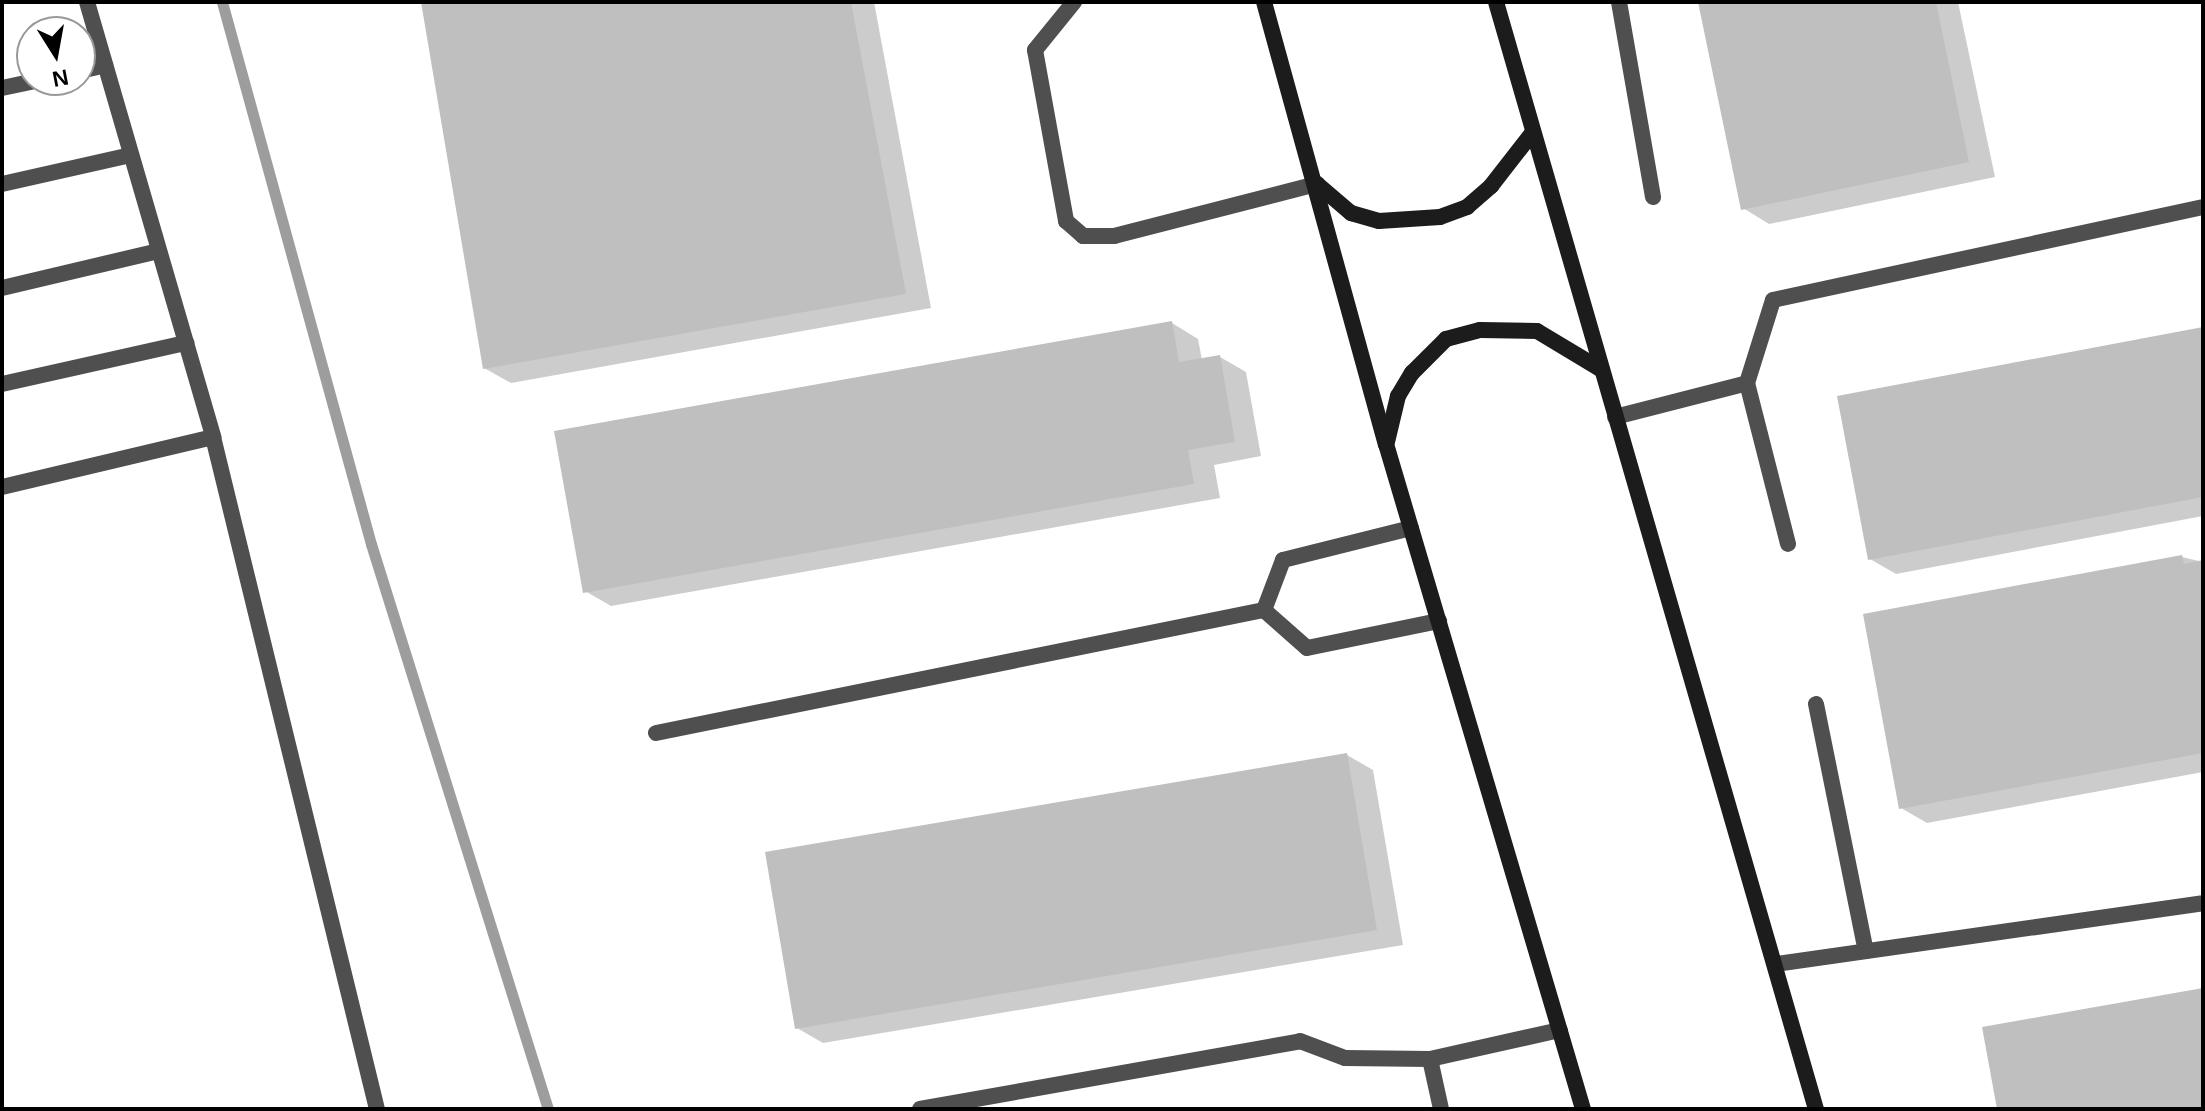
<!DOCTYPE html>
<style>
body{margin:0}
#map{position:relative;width:2205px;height:1111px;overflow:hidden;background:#fff;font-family:Arial,sans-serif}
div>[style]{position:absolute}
.shadow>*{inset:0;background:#0003}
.stream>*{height:11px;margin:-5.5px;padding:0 5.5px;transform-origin:5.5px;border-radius:5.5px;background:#9d9d9d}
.building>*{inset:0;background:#bfbfbf}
.lane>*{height:16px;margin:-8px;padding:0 8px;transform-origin:8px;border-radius:8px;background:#4f4f4f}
.secondary>*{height:16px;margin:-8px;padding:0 8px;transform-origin:8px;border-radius:8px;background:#1c1c1c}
span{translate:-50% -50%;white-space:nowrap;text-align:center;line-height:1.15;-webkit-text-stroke:6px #fff;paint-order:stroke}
.frame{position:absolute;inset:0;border:4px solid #000;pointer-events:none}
.north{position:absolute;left:16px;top:16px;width:80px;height:80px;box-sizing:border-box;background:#fff;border:2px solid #999;border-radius:50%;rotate:169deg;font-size:22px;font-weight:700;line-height:32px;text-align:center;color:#000}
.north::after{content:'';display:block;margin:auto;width:28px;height:36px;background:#000;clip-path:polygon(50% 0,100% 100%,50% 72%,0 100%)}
</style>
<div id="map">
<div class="shadow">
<div style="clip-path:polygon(423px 2px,874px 2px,931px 308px,511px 383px,484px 368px)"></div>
<div style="clip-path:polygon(1700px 2px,1958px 2px,1995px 177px,1769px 224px,1743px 208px)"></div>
<div style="clip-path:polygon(1172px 323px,1198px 339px,1202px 360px,1220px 357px,1246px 372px,1261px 456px,1214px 465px,1220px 498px,611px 606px,585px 591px)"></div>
<div style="clip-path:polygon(2203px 329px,2203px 516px,1896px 574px,1870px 559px)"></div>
<div style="clip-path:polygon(2182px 557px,2203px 562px,2203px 772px,1927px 823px,1901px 808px)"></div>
<div style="clip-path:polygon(1347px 755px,1373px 770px,1403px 945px,823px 1043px,797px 1028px)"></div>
</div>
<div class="stream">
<div style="left:222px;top:2px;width:562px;rotate:74.63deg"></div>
<div style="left:371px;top:544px;width:592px;rotate:72.61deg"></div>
</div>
<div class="building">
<div style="clip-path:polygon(421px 2px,851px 2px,906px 294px,483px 369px)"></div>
<div style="clip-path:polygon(1698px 2px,1936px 2px,1969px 162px,1741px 210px)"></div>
<div style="clip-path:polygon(1172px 321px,1179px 362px,1220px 355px,1235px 442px,1188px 450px,1194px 484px,583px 593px,554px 431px)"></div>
<div style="clip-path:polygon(2203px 327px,2203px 497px,1868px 560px,1837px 396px)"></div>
<div style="clip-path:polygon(2182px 555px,2184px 564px,2203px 560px,2203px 753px,1899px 809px,1863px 614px)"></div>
<div style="clip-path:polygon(1347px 753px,1377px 930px,795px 1029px,765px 852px)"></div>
<div style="clip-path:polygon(2203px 988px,2203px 1109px,1997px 1109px,1982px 1027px)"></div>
</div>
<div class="lane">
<div style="left:87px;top:2px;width:453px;rotate:73.8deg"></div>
<div style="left:213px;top:437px;width:692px;rotate:76.29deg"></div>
<div style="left:1074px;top:2px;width:62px;rotate:129.1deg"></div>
<div style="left:1035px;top:50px;width:174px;rotate:79.7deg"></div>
<div style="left:1066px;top:221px;width:23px;rotate:41deg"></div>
<div style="left:1083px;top:236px;width:31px"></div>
<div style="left:1114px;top:236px;width:210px;rotate:-14.4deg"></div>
<div style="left:1619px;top:2px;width:198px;rotate:80.1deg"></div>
<div style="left:80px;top:71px;width:26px;rotate:-13deg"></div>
<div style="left:2px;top:88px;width:39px;rotate:-12deg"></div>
<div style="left:2px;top:184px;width:132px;rotate:-12.7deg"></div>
<div style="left:2px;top:288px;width:161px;rotate:-13.3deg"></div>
<div style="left:1747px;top:383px;width:166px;rotate:75.7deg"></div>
<div style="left:2px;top:384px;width:189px;rotate:-12.6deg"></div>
<div style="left:1615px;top:417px;width:136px;rotate:-14.4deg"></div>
<div style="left:1747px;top:383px;width:87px;rotate:-72.6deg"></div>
<div style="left:1773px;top:300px;width:440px;rotate:-12.2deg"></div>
<div style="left:2px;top:487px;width:217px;rotate:-13.3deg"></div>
<div style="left:1411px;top:528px;width:132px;rotate:166deg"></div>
<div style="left:1283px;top:560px;width:53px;rotate:110.8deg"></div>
<div style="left:1264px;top:610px;width:57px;rotate:41.5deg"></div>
<div style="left:1307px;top:648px;width:135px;rotate:-11.6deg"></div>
<div style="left:1816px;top:704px;width:252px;rotate:78.6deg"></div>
<div style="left:656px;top:733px;width:620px;rotate:-11.44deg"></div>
<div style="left:1776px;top:964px;width:431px;rotate:-8.1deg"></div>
<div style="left:1430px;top:1059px;width:51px;rotate:77.6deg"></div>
<div style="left:920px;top:1109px;width:386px;rotate:-10.1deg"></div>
<div style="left:1300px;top:1041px;width:48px;rotate:20.7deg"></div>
<div style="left:1345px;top:1058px;width:85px;rotate:0.7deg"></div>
<div style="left:1430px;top:1059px;width:133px;rotate:-12.6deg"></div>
</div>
<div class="secondary">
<div style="left:1264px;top:2px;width:459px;rotate:74.6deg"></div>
<div style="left:1386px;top:444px;width:694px;rotate:73.5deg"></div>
<div style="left:1496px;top:2px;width:1152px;rotate:73.88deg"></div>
<div style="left:1317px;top:184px;width:45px;rotate:40.5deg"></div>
<div style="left:1351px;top:213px;width:29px;rotate:16deg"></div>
<div style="left:1379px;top:221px;width:61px;rotate:-3.8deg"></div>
<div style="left:1440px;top:217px;width:29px;rotate:-20deg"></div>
<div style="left:1467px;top:207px;width:32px;rotate:-41deg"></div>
<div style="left:1491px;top:186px;width:68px;rotate:-52.1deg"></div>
<div style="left:1387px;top:442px;width:47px;rotate:-76.6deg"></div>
<div style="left:1398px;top:396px;width:27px;rotate:-59deg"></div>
<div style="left:1412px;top:373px;width:48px;rotate:-45deg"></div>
<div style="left:1446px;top:339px;width:35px;rotate:-15deg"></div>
<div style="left:1480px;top:330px;width:57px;rotate:1deg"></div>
<div style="left:1537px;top:331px;width:76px;rotate:31deg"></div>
</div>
<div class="frame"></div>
<div class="north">N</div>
</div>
